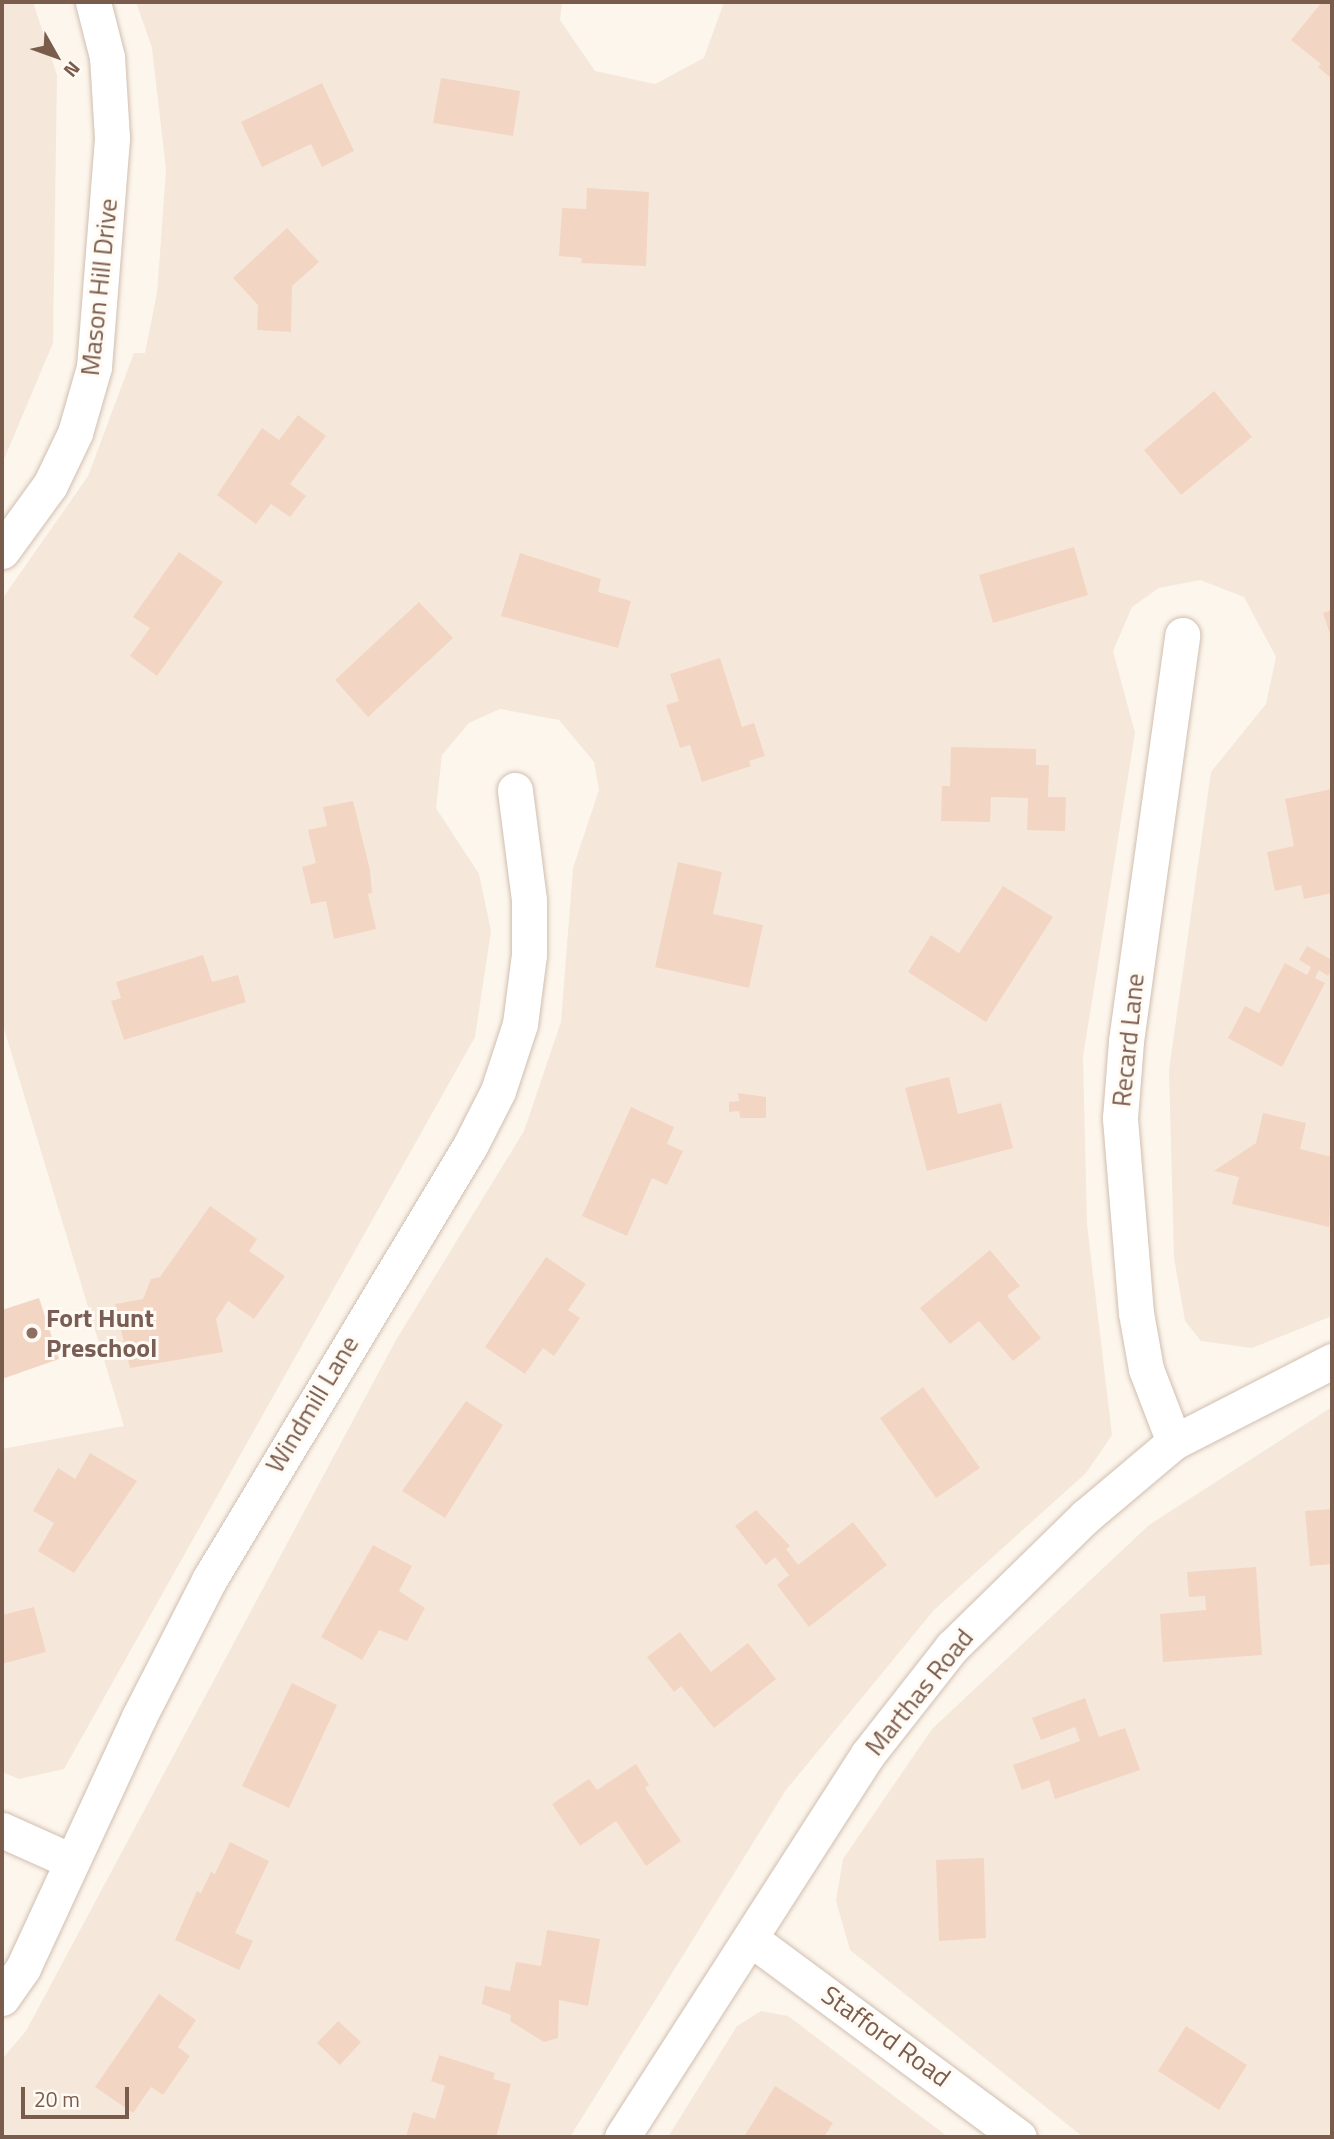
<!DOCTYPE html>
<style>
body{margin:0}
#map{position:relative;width:1334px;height:2139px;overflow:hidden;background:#fdf6ec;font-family:"Titillium Web",sans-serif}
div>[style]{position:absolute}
.residential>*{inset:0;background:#f5e8da}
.building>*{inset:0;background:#f3d5c3}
.roads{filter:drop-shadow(0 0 2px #d1beb0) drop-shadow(0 0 2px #d1beb0)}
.minor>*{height:35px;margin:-17.5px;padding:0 17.5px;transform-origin:17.5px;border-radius:17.5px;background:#fff}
.dots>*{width:19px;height:19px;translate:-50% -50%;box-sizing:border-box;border:4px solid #fffaf3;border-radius:50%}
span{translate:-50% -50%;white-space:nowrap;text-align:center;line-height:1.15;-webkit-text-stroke:6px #fffaf3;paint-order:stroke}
.street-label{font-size:26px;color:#7a5c4d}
.education-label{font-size:26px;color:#785e54;font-weight:700}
.left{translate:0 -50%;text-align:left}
.frame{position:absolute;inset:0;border:4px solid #7a5c4d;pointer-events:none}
.north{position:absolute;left:21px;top:21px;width:70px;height:70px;-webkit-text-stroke:5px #fffaf3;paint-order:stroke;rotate:130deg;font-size:19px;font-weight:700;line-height:28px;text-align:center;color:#7a5c4d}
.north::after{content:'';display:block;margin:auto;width:24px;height:32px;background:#7a5c4d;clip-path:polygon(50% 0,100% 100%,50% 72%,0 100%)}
.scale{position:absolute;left:21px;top:2087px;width:108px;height:32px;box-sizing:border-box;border:4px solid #7a5c4d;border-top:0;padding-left:9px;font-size:21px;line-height:24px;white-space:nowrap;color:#7a5c4d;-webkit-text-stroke:5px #fffaf3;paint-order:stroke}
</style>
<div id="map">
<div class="residential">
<div style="clip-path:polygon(2px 2px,33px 2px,57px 75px,53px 343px,2px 464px)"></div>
<div style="clip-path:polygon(136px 2px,562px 2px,560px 20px,595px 71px,655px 84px,704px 58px,724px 2px,1332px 2px,1332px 1316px,1252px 1348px,1201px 1341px,1185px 1321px,1174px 1258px,1169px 1070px,1211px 772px,1266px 704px,1276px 657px,1244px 597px,1200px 580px,1159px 588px,1132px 607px,1113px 651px,1135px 733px,1083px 1057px,1087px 1224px,1112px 1435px,1086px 1473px,934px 1610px,786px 1790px,570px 2137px,2px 2137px,2px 2059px,26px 2031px,396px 1340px,524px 1131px,561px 1022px,573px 868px,599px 790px,594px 762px,559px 720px,500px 709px,469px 723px,442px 755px,436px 808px,479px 874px,491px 931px,475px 1037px,64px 1769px,19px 1779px,2px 1772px,2px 1449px,124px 1426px,2px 1022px,2px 599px,88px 476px,134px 353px,145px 353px,157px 293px,166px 170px,152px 48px)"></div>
<div style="clip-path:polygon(1332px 1407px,1332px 2137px,1083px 2137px,850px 1950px,836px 1901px,843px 1859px,932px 1729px,1149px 1525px)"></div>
<div style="clip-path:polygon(761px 2011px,788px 2016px,948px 2137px,668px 2137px,737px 2026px)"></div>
</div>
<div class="building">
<div style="clip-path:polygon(1322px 2px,1332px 2px,1332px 79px,1318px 67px,1321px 64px,1291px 40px)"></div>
<div style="clip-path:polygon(441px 78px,520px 91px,513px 136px,433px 123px)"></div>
<div style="clip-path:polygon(322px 83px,354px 151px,322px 167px,311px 144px,262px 167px,241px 122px)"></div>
<div style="clip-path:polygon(587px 188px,649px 192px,646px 266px,581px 263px,582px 258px,559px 256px,562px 208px,586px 209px)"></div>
<div style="clip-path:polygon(287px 228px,319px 262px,292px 286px,291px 332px,257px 330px,258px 305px,233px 278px)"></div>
<div style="clip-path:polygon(1214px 391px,1252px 437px,1181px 495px,1144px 450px)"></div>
<div style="clip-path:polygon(298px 415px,326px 436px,290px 484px,306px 496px,290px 517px,271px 504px,256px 524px,217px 495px,262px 428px,279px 440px)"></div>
<div style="clip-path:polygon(1074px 547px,1088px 595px,993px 623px,979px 575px)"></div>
<div style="clip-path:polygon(179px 552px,223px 582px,157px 676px,130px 656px,150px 628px,133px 617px)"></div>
<div style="clip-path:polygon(520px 553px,601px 579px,598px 592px,631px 601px,618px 648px,501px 616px)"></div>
<div style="clip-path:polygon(419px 602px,453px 638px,368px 717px,335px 680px)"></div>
<div style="clip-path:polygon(1332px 610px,1332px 640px,1323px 613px)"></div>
<div style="clip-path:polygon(720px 658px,742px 727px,754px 723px,765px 756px,749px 761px,751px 766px,702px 782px,690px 745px,680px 748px,666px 705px,679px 701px,670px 674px)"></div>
<div style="clip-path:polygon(951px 747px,1036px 749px,1036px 765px,1049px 765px,1048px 797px,1066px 797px,1065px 831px,1027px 830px,1028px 798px,991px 797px,990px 822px,941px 821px,942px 786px,950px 786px)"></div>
<div style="clip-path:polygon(1332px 789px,1332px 893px,1304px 899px,1301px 885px,1275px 891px,1267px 852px,1294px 846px,1285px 799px)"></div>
<div style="clip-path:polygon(353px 801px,370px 870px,372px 893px,368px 894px,376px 929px,334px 939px,326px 901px,311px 904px,302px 867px,316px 863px,308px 830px,327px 826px,323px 807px)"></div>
<div style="clip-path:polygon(678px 862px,722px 872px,713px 914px,763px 925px,749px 988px,655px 967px)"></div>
<div style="clip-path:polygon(1003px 886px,1053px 917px,986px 1022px,908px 972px,931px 935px,959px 953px)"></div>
<div style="clip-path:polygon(1307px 946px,1332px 960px,1332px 968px,1328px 976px,1319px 970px,1315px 978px,1325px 983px,1282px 1067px,1228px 1038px,1245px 1006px,1259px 1013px,1285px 963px,1307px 975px,1311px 967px,1299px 960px)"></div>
<div style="clip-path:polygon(203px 955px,212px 982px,238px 975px,246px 1002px,124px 1040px,111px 1001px,121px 998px,116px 982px)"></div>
<div style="clip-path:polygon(949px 1077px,958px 1114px,1001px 1103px,1013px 1148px,927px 1171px,905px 1088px)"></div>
<div style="clip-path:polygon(738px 1093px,766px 1097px,766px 1118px,740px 1118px,739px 1111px,729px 1112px,729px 1102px,739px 1101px)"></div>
<div style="clip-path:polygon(631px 1107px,674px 1127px,667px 1144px,683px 1151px,667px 1185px,652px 1178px,627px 1236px,582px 1216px)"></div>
<div style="clip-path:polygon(1263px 1113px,1306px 1123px,1300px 1149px,1332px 1157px,1329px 1227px,1232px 1204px,1239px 1177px,1214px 1171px,1256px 1143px)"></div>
<div style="clip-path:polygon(210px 1206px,257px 1239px,249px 1251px,285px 1276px,254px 1319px,228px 1301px,216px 1319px,223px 1352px,130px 1368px,115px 1304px,143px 1299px,151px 1279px,160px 1277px)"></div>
<div style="clip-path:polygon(990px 1250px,1020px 1286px,1007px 1296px,1041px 1338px,1013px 1361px,979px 1321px,950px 1344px,920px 1308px)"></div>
<div style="clip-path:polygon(546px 1257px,586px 1284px,568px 1310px,580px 1318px,554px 1356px,543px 1348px,525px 1374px,485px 1347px)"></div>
<div style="clip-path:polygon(39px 1298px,59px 1359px,2px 1379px,2px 1310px)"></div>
<div style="clip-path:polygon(923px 1387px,980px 1468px,936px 1498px,880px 1418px)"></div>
<div style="clip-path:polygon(466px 1401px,503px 1425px,445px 1518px,402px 1491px)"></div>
<div style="clip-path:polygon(90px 1453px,137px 1481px,74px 1573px,38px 1551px,54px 1523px,33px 1511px,58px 1468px,75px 1479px)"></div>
<div style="clip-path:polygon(1332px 1509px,1332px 1564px,1310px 1566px,1305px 1511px)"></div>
<div style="clip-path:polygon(756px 1510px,790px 1546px,786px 1549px,798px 1565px,853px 1522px,887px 1565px,809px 1627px,777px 1585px,789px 1575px,775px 1557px,766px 1565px,735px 1526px)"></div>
<div style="clip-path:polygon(373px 1545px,412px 1566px,399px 1591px,425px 1608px,407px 1641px,379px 1630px,362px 1660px,321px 1637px)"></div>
<div style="clip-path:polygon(1256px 1567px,1262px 1655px,1163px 1662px,1160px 1614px,1206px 1610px,1205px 1596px,1189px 1597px,1187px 1572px)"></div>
<div style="clip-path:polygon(34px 1607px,46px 1652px,2px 1664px,2px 1615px)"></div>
<div style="clip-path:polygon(680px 1632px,711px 1672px,748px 1643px,776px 1679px,714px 1728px,681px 1686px,674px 1692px,647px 1657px)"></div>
<div style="clip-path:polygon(292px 1683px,337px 1705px,289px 1808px,242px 1786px)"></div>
<div style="clip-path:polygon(1085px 1698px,1099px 1737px,1125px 1728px,1140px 1770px,1055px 1799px,1049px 1780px,1022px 1790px,1013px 1765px,1080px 1741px,1075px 1727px,1041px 1740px,1032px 1718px)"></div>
<div style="clip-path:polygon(636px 1764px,649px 1785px,645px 1788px,681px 1841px,646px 1866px,616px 1821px,580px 1846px,552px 1804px,589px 1779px,597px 1790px)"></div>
<div style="clip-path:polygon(230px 1842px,269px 1861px,235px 1933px,253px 1941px,239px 1970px,175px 1940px,197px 1891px,201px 1893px,211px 1872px,215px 1874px)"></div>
<div style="clip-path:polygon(984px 1858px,986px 1938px,939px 1941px,936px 1860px)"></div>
<div style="clip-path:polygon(547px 1930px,600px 1939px,588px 2006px,559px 2000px,558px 2038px,544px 2042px,510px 2021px,511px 2015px,482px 2004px,485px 1986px,510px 1991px,516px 1962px,541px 1966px)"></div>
<div style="clip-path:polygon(159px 1994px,196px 2020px,178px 2047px,190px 2056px,163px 2095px,151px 2087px,133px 2113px,95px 2087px)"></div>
<div style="clip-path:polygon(338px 2021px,361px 2042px,340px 2065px,317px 2043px)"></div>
<div style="clip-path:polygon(1186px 2026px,1247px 2065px,1219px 2110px,1158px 2071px)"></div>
<div style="clip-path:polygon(439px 2055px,495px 2073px,493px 2079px,511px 2084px,496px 2137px,406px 2137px,413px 2112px,435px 2119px,445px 2086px,431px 2081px)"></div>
<div style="clip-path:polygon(775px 2086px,833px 2123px,824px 2137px,744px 2137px)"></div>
</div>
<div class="roads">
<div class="minor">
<div style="left:2px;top:551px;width:82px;rotate:-54deg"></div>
<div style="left:50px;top:485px;width:58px;rotate:-64.3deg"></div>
<div style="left:75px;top:433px;width:69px;rotate:-73.9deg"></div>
<div style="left:94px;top:367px;width:230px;rotate:-85.5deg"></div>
<div style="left:112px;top:138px;width:81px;rotate:-93.5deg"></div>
<div style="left:107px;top:57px;width:57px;rotate:-104.3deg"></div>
<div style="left:1174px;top:1442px;width:78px;rotate:-111deg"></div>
<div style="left:1146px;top:1369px;width:57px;rotate:-100.1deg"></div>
<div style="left:1136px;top:1313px;width:196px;rotate:-94.7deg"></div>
<div style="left:1120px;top:1118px;width:77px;rotate:-85.5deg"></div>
<div style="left:1126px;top:1041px;width:410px;rotate:-82.1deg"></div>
<div style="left:2px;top:1830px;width:76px;rotate:24.2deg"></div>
<div style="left:751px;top:1939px;width:333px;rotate:36.5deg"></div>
<div style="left:2px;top:1998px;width:37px;rotate:-55deg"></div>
<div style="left:23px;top:1968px;width:277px;rotate:-65.2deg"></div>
<div style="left:139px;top:1717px;width:154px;rotate:-62.9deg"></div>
<div style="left:209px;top:1580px;width:506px;rotate:-58.98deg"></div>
<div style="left:470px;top:1146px;width:62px;rotate:-63deg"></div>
<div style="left:498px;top:1091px;width:71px;rotate:-71.8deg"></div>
<div style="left:520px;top:1024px;width:70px;rotate:-82.6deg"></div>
<div style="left:529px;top:955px;width:55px;rotate:-90deg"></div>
<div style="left:529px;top:900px;width:111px;rotate:-97.3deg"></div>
<div style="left:622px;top:2137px;width:455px;rotate:-57.3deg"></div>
<div style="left:868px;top:1754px;width:136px;rotate:-51.9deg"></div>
<div style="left:952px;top:1647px;width:187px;rotate:-44.4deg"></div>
<div style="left:1086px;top:1516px;width:115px;rotate:-40.1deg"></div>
<div style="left:1174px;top:1442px;width:178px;rotate:-27.1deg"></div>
</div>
</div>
<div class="dots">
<div style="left:32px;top:1333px;background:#8d6e63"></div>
</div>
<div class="street-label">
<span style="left:99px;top:287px;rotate:-84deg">Mason Hill Drive</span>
<span style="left:1128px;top:1040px;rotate:-84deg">Recard Lane</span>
<span style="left:312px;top:1404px;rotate:-59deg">Windmill Lane</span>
<span style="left:919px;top:1692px;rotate:-51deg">Marthas Road</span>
<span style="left:886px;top:2036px;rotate:36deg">Stafford Road</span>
</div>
<div class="education-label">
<span class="left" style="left:46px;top:1333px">Fort Hunt<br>Preschool</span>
</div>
<div class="frame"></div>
<div class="north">N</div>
<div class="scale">20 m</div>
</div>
